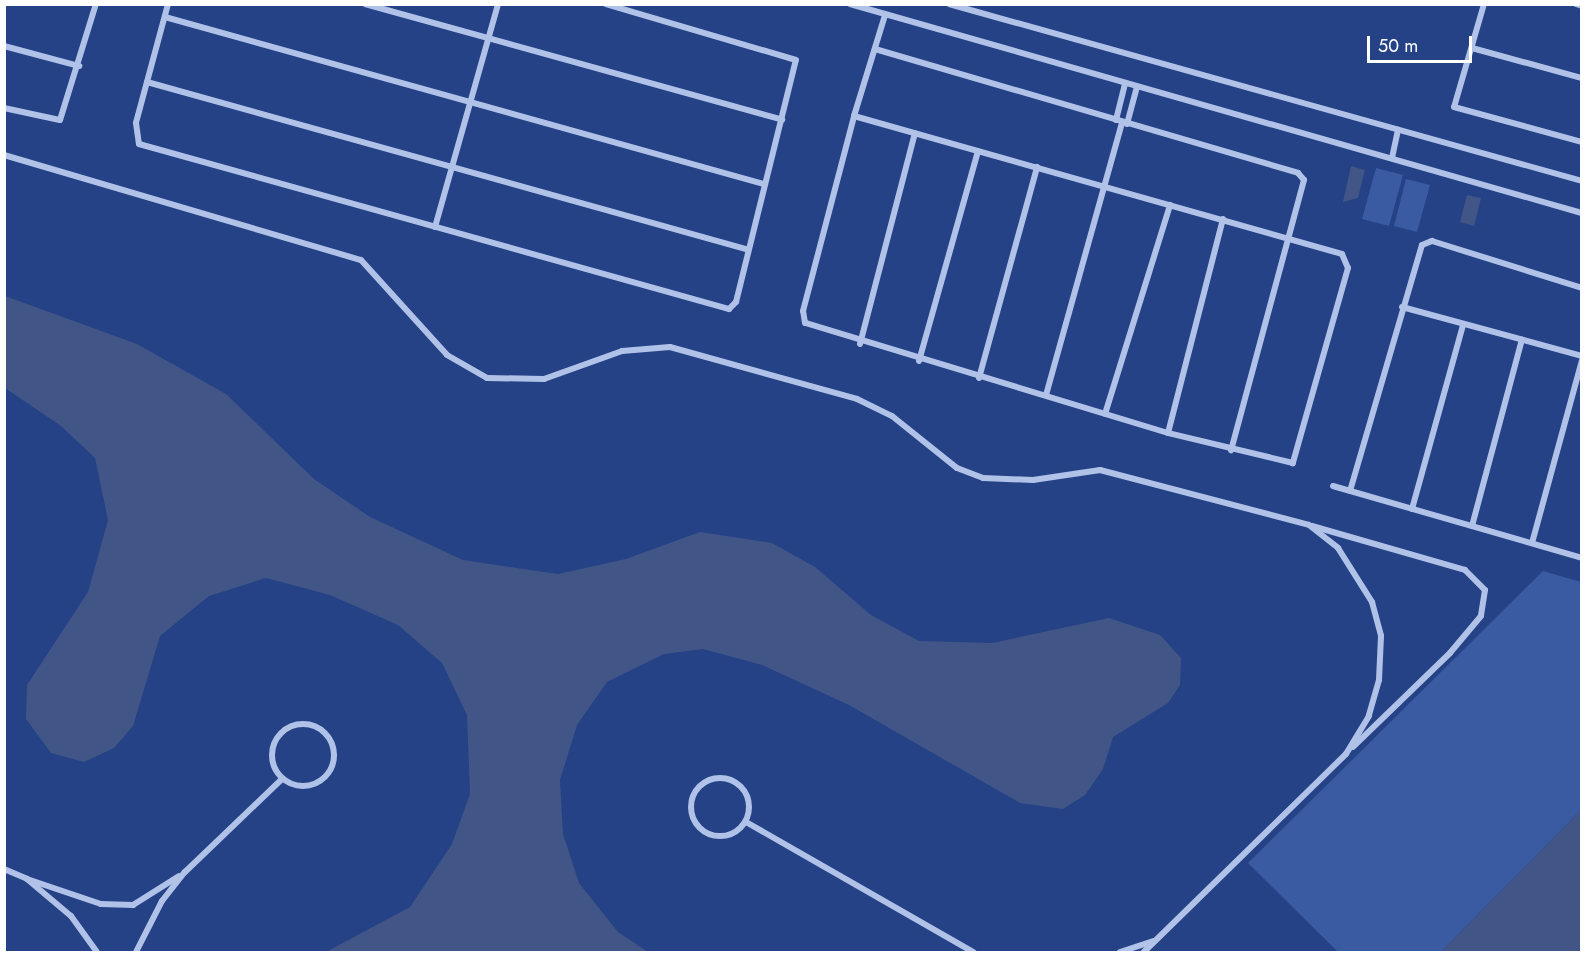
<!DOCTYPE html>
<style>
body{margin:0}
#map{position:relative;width:1586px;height:957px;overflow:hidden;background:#254286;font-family:Jost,sans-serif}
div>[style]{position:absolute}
.green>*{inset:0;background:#3a5aa2}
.water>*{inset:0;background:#415587}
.minor>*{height:6px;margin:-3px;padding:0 3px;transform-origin:3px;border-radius:3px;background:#b0c2e8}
.minor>.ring{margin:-3px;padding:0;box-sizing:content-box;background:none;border:6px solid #b0c2e8;border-radius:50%}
span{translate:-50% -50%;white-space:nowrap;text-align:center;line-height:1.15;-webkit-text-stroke:6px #254286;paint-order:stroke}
.frame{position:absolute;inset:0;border:6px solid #fff;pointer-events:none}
.scale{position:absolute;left:1367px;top:36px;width:105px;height:27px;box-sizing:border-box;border:3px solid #fff;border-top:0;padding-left:8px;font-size:18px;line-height:21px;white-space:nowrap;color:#fff;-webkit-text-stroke:4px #254286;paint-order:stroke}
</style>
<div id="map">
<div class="green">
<div style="clip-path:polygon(1376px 168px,1403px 175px,1389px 226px,1362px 219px)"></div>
<div style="clip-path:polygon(1406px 179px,1430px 185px,1417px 232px,1394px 226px)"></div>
<div style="clip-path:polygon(1543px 571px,1581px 582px,1581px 810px,1441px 952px,1338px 952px,1248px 863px)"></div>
</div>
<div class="water">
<div style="clip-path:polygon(1351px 166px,1365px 170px,1358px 198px,1343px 202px)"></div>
<div style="clip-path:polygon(1467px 195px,1481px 198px,1474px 226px,1460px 222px)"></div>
<div style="clip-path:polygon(5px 296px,137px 344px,226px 394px,314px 479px,370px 517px,463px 560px,558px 574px,626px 559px,700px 532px,772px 543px,815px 567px,871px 615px,919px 641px,992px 643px,1109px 618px,1160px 635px,1181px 658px,1180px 685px,1168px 703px,1113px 737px,1103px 769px,1085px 795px,1063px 809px,1020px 803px,849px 705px,762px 665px,703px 649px,664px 654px,607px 682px,577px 725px,560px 780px,563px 834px,579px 883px,618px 932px,648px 952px,326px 952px,410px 907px,452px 844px,470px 794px,467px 715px,442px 663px,398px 625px,330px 595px,266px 578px,209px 596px,160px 636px,133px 726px,114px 748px,84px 762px,51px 753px,26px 719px,27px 685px,88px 592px,108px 520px,95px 458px,61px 426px,5px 388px)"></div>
<div style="clip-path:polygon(1581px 810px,1581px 952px,1441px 952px)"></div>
</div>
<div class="minor">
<div style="left:168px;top:4px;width:123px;rotate:105.1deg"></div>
<div style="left:136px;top:123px;width:21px;rotate:82deg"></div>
<div style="left:139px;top:144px;width:613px;rotate:15.62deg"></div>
<div style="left:729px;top:309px;width:10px;rotate:-45deg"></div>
<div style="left:736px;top:302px;width:249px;rotate:-76.1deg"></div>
<div style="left:796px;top:60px;width:198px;rotate:-163.6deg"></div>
<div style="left:365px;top:4px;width:433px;rotate:15.5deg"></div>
<div style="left:850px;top:4px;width:761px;rotate:15.94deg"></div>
<div style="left:949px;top:4px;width:657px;rotate:15.62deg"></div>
<div style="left:1484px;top:4px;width:107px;rotate:106.2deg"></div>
<div style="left:1454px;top:107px;width:133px;rotate:15.3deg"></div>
<div style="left:1576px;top:4px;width:6px;rotate:18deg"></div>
<div style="left:165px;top:17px;width:622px;rotate:15.58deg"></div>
<div style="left:4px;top:46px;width:78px;rotate:14.9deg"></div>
<div style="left:1472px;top:48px;width:114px;rotate:15.3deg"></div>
<div style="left:875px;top:49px;width:441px;rotate:16.3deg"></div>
<div style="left:1298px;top:173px;width:9px;rotate:49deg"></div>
<div style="left:1304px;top:180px;width:280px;rotate:105.1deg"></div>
<div style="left:147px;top:82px;width:622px;rotate:15.58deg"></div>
<div style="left:4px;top:108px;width:57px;rotate:12.1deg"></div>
<div style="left:60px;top:120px;width:121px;rotate:-72.8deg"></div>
<div style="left:854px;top:116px;width:507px;rotate:15.79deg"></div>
<div style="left:1342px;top:254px;width:15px;rotate:67deg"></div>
<div style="left:1348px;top:268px;width:203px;rotate:105.8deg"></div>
<div style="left:1293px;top:463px;width:129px;rotate:-166.5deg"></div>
<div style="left:1168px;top:433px;width:379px;rotate:-163.1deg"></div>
<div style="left:805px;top:323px;width:12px;rotate:-99deg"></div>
<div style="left:803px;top:311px;width:202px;rotate:-75.3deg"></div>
<div style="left:854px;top:116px;width:106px;rotate:-72.9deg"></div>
<div style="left:1116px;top:120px;width:37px;rotate:-76deg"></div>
<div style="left:1127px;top:124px;width:38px;rotate:-75deg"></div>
<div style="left:4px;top:155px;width:372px;rotate:16.4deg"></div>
<div style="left:361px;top:260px;width:128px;rotate:47.8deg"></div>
<div style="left:447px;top:355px;width:46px;rotate:29.9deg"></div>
<div style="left:487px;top:378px;width:57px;rotate:1deg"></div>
<div style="left:544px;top:379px;width:83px;rotate:-19.7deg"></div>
<div style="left:622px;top:351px;width:48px;rotate:-4.8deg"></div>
<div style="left:670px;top:347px;width:194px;rotate:15.5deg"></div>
<div style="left:857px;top:399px;width:39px;rotate:26deg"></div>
<div style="left:892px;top:416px;width:83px;rotate:38.7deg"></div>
<div style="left:957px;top:468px;width:28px;rotate:21deg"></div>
<div style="left:983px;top:478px;width:50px;rotate:2.3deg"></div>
<div style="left:1033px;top:480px;width:68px;rotate:-8.5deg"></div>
<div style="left:1100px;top:470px;width:216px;rotate:14.7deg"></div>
<div style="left:1309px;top:525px;width:37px;rotate:38deg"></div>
<div style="left:1338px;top:548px;width:64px;rotate:57.8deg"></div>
<div style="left:1372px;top:602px;width:35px;rotate:75deg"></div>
<div style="left:1381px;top:636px;width:44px;rotate:92.6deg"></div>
<div style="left:1379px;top:680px;width:37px;rotate:106deg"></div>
<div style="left:1369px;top:716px;width:44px;rotate:121.2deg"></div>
<div style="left:1346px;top:754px;width:283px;rotate:135.6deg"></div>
<div style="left:1392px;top:158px;width:29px;rotate:-78deg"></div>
<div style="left:435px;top:227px;width:232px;rotate:-74.2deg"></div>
<div style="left:1402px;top:307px;width:187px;rotate:15.2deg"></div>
<div style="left:860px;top:344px;width:218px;rotate:-75.4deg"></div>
<div style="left:919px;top:361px;width:218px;rotate:-74.3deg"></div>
<div style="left:979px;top:378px;width:219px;rotate:-74.6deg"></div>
<div style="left:1046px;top:395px;width:283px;rotate:-74.4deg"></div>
<div style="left:1105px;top:414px;width:219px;rotate:-72.7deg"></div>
<div style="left:1168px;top:433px;width:221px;rotate:-75.6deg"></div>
<div style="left:1333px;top:486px;width:259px;rotate:16.1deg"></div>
<div style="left:1350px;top:491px;width:256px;rotate:-73.7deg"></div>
<div style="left:1422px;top:245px;width:11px;rotate:-22deg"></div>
<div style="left:1432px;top:241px;width:157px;rotate:17.4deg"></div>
<div style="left:1412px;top:509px;width:191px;rotate:-74.5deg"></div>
<div style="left:1312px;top:526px;width:159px;rotate:16deg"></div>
<div style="left:1465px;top:570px;width:28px;rotate:45deg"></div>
<div style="left:1485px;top:590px;width:26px;rotate:99deg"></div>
<div style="left:1481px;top:616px;width:48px;rotate:130deg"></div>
<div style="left:1450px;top:653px;width:135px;rotate:135.9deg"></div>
<div style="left:1472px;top:526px;width:193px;rotate:-75deg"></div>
<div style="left:1532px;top:543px;width:190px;rotate:-74.7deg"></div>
<div class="ring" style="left:272px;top:724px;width:56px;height:56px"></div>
<div class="ring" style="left:691px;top:778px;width:52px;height:52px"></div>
<div style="left:746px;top:822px;width:262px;rotate:29.8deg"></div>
<div style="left:4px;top:869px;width:25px;rotate:23deg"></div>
<div style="left:27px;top:879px;width:57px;rotate:40.1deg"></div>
<div style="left:71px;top:916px;width:44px;rotate:54.2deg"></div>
<div style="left:27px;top:879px;width:78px;rotate:18.7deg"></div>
<div style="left:101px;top:904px;width:32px;rotate:2deg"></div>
<div style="left:133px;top:905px;width:54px;rotate:-32.2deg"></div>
<div style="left:136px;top:952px;width:57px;rotate:-63deg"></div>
<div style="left:162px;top:901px;width:37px;rotate:-52deg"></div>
<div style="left:185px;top:872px;width:134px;rotate:-43.8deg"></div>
<div style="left:1120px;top:952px;width:35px;rotate:-18deg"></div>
</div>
<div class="frame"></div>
<div class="scale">50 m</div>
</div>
